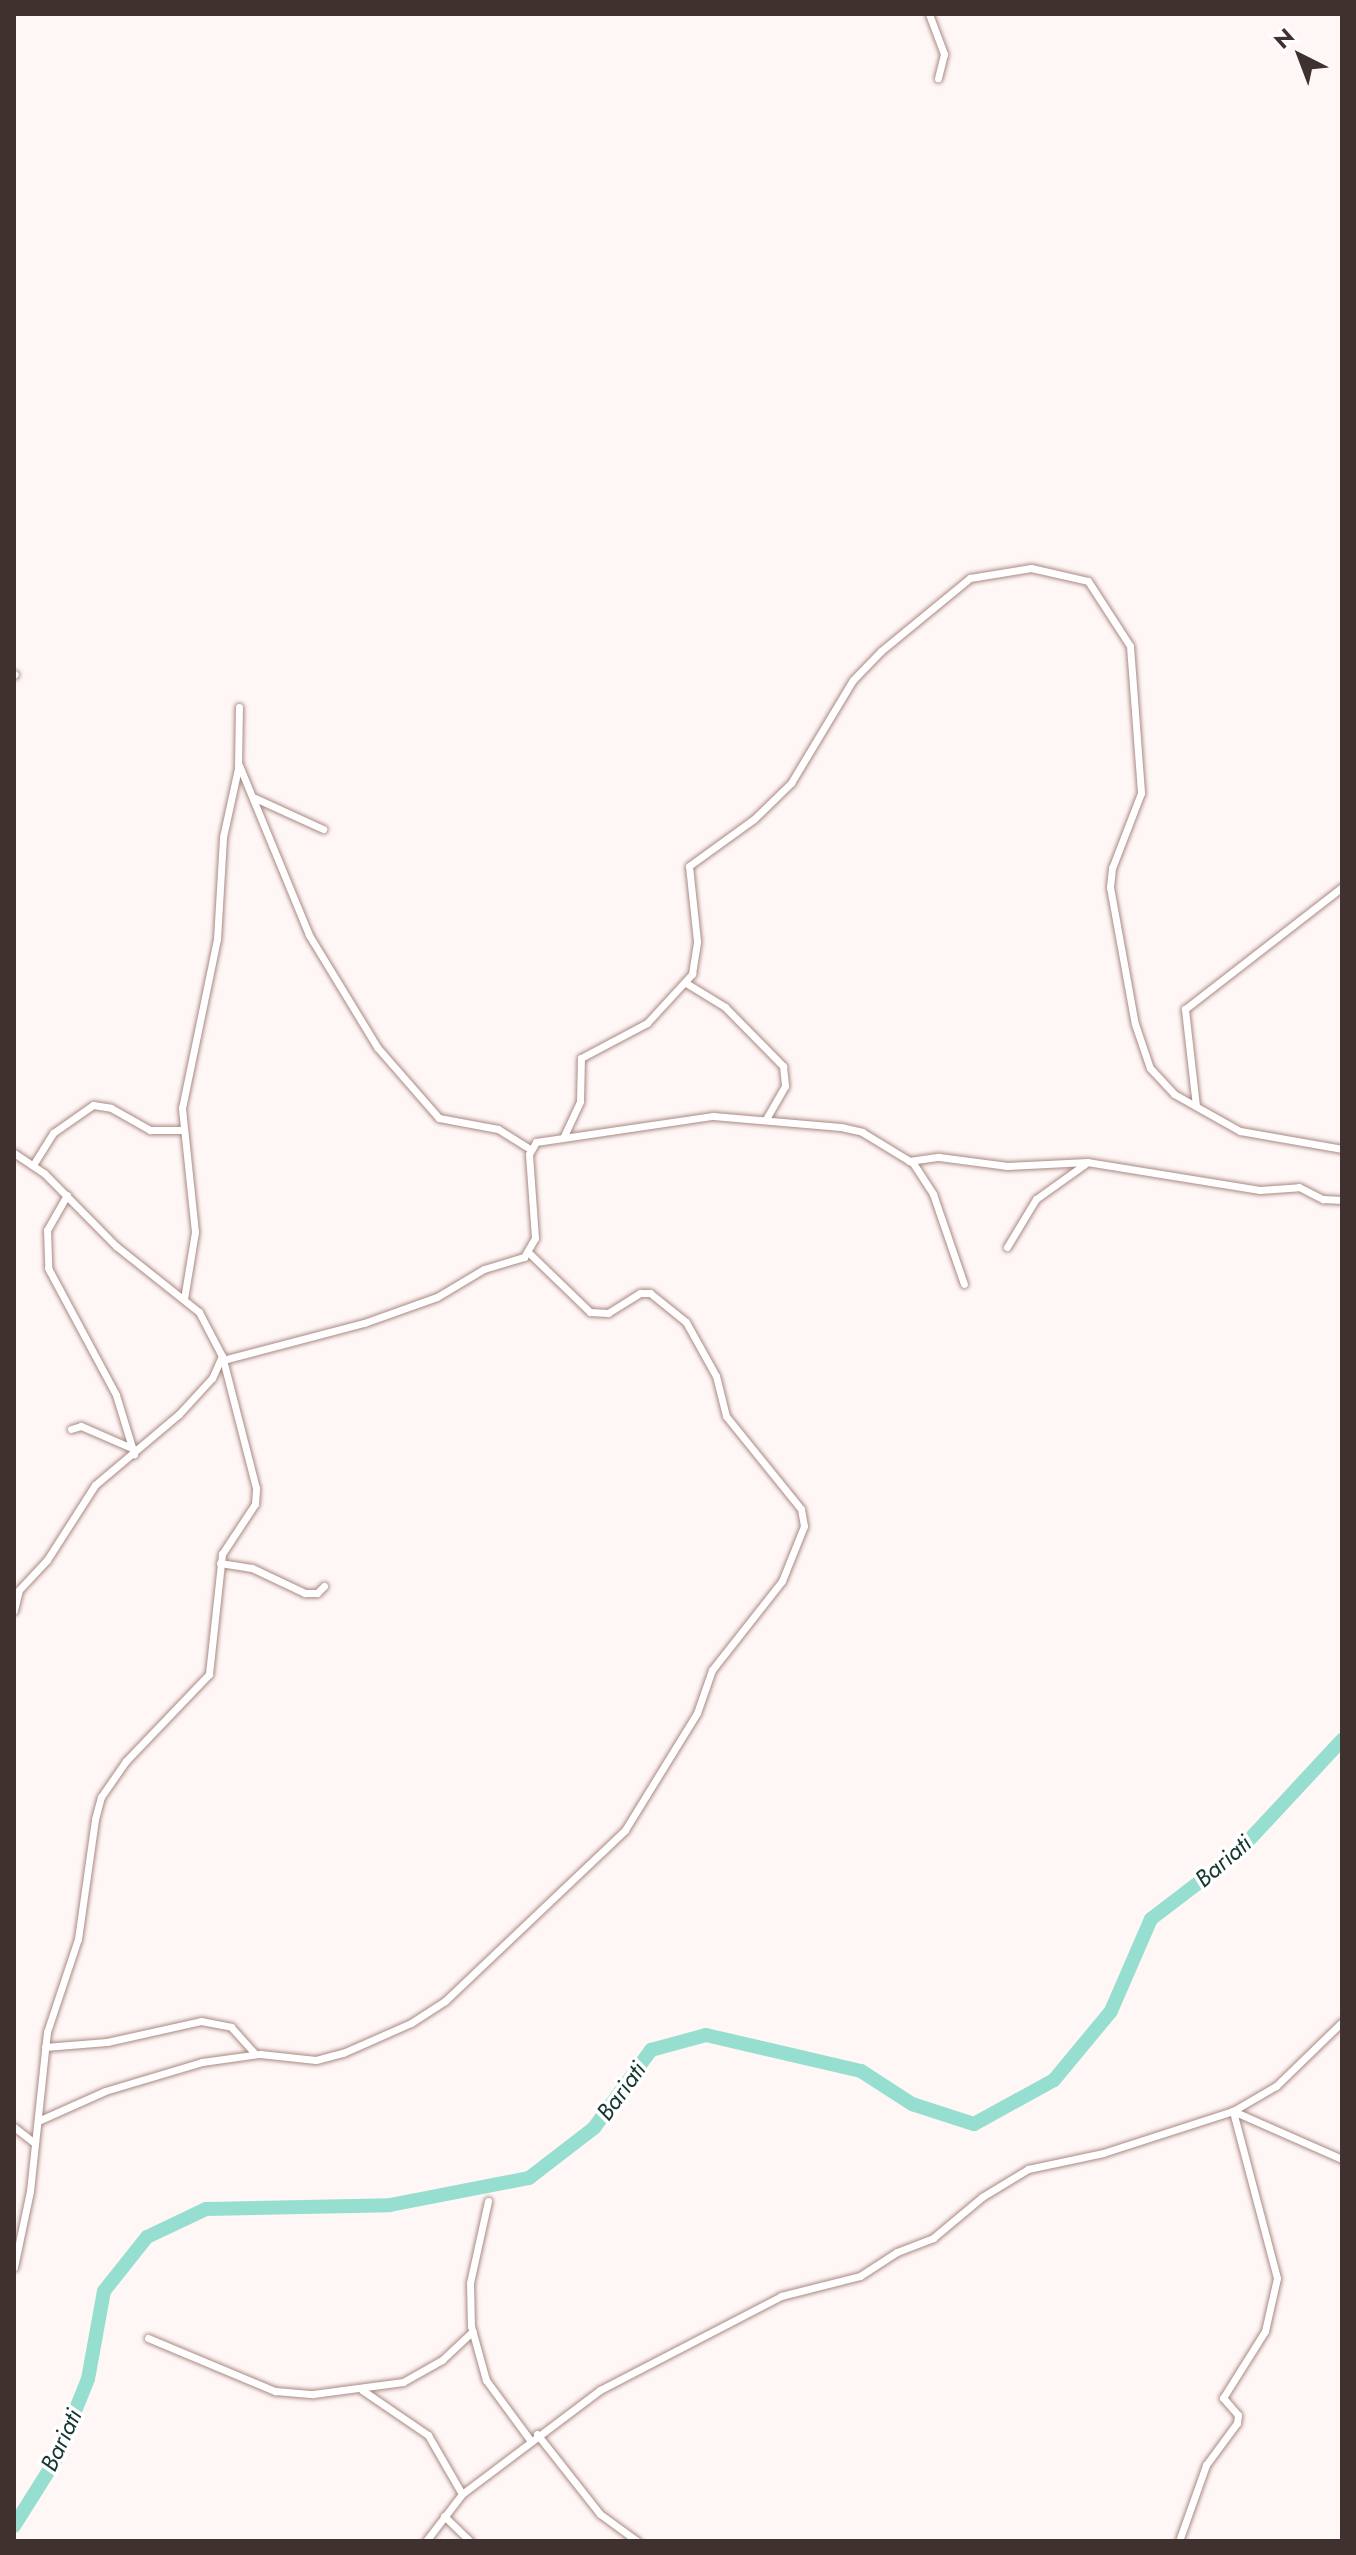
<!DOCTYPE html>
<style>
body{margin:0}
#map{position:relative;width:1356px;height:2555px;overflow:hidden;background:#fff7f6;font-family:Jost,sans-serif}
div>[style]{position:absolute}
.river>*{height:14px;margin:-7px;padding:0 7px;transform-origin:7px;border-radius:7px;background:#96dfd0}
.roads{filter:drop-shadow(0 0 2px #aa8982) drop-shadow(0 0 2px #aa8982)}
.street>*{height:7px;margin:-3.5px;padding:0 3.5px;transform-origin:3.5px;border-radius:3.5px;background:#fff}
span{translate:-50% -50%;white-space:nowrap;text-align:center;line-height:1.15;-webkit-text-stroke:7px #fff;paint-order:stroke}
.water-label{font-size:24px;color:#143831;font-style:italic}
.frame{position:absolute;inset:0;border:16px solid #3f312e;pointer-events:none}
.north{position:absolute;left:1260px;top:16px;width:80px;height:80px;-webkit-text-stroke:6px #fff;paint-order:stroke;rotate:318deg;font-size:22px;font-weight:700;line-height:32px;text-align:center;color:#3f312e}
.north::after{content:'';display:block;margin:auto;width:28px;height:36px;background:#3f312e;clip-path:polygon(50% 0,100% 100%,50% 72%,0 100%)}
</style>
<div id="map">
<div class="river">
<div style="left:14px;top:2526px;width:77px;rotate:-57.8deg"></div>
<div style="left:55px;top:2461px;width:88px;rotate:-68.1deg"></div>
<div style="left:88px;top:2379px;width:89px;rotate:-79.7deg"></div>
<div style="left:104px;top:2291px;width:69px;rotate:-51.5deg"></div>
<div style="left:147px;top:2237px;width:65px;rotate:-25.4deg"></div>
<div style="left:206px;top:2209px;width:184px;rotate:-1.2deg"></div>
<div style="left:390px;top:2205px;width:142px;rotate:-11deg"></div>
<div style="left:529px;top:2178px;width:82px;rotate:-37.6deg"></div>
<div style="left:594px;top:2128px;width:97px;rotate:-53.8deg"></div>
<div style="left:651px;top:2050px;width:57px;rotate:-15.3deg"></div>
<div style="left:706px;top:2035px;width:159px;rotate:13.1deg"></div>
<div style="left:861px;top:2071px;width:61px;rotate:32.9deg"></div>
<div style="left:912px;top:2104px;width:65px;rotate:17.9deg"></div>
<div style="left:974px;top:2124px;width:91px;rotate:-28.8deg"></div>
<div style="left:1054px;top:2080px;width:89px;rotate:-50.4deg"></div>
<div style="left:1111px;top:2011px;width:100px;rotate:-66.5deg"></div>
<div style="left:1151px;top:1919px;width:107px;rotate:-37.4deg"></div>
<div style="left:1236px;top:1854px;width:156px;rotate:-47.1deg"></div>
</div>
<div class="roads">
<div class="street">
<div style="left:929px;top:14px;width:43px;rotate:69.4deg"></div>
<div style="left:944px;top:54px;width:25px;rotate:104deg"></div>
<div style="left:14px;top:675px;width:1px;rotate:-45deg"></div>
<div style="left:239px;top:765px;width:184px;rotate:67.6deg"></div>
<div style="left:309px;top:935px;width:131px;rotate:58.7deg"></div>
<div style="left:377px;top:1047px;width:94px;rotate:48.9deg"></div>
<div style="left:439px;top:1118px;width:60px;rotate:10.6deg"></div>
<div style="left:498px;top:1129px;width:38px;rotate:32deg"></div>
<div style="left:255px;top:798px;width:75px;rotate:24.5deg"></div>
<div style="left:686px;top:983px;width:46px;rotate:31.6deg"></div>
<div style="left:725px;top:1007px;width:83px;rotate:45.5deg"></div>
<div style="left:783px;top:1066px;width:20px;rotate:84deg"></div>
<div style="left:785px;top:1086px;width:38px;rotate:120deg"></div>
<div style="left:1196px;top:1106px;width:98px;rotate:-96.5deg"></div>
<div style="left:1185px;top:1009px;width:199px;rotate:-37.8deg"></div>
<div style="left:564px;top:1136px;width:38px;rotate:-65deg"></div>
<div style="left:580px;top:1101px;width:43px;rotate:-88.7deg"></div>
<div style="left:581px;top:1058px;width:75px;rotate:-27.9deg"></div>
<div style="left:647px;top:1023px;width:67px;rotate:-47.4deg"></div>
<div style="left:692px;top:974px;width:33px;rotate:-81deg"></div>
<div style="left:697px;top:941px;width:75px;rotate:-96.1deg"></div>
<div style="left:689px;top:866px;width:80px;rotate:-35.9deg"></div>
<div style="left:754px;top:819px;width:52px;rotate:-44.2deg"></div>
<div style="left:791px;top:783px;width:120px;rotate:-59deg"></div>
<div style="left:853px;top:680px;width:40px;rotate:-46deg"></div>
<div style="left:881px;top:651px;width:115px;rotate:-39.4deg"></div>
<div style="left:970px;top:578px;width:62px;rotate:-9.3deg"></div>
<div style="left:1031px;top:568px;width:58px;rotate:12.8deg"></div>
<div style="left:1088px;top:581px;width:77px;rotate:57.1deg"></div>
<div style="left:1130px;top:646px;width:147px;rotate:85.7deg"></div>
<div style="left:1141px;top:793px;width:80px;rotate:111.1deg"></div>
<div style="left:1112px;top:868px;width:19px;rotate:96deg"></div>
<div style="left:1110px;top:887px;width:139px;rotate:79.7deg"></div>
<div style="left:1135px;top:1024px;width:46px;rotate:71.2deg"></div>
<div style="left:1150px;top:1068px;width:35px;rotate:47deg"></div>
<div style="left:1174px;top:1094px;width:76px;rotate:29.3deg"></div>
<div style="left:1240px;top:1131px;width:104px;rotate:10deg"></div>
<div style="left:14px;top:1153px;width:36px;rotate:34deg"></div>
<div style="left:44px;top:1173px;width:103px;rotate:45.4deg"></div>
<div style="left:116px;top:1246px;width:106px;rotate:38.5deg"></div>
<div style="left:199px;top:1312px;width:50px;rotate:62.4deg"></div>
<div style="left:222px;top:1356px;width:24px;rotate:114deg"></div>
<div style="left:212px;top:1378px;width:49px;rotate:132.5deg"></div>
<div style="left:179px;top:1414px;width:110px;rotate:139.8deg"></div>
<div style="left:95px;top:1485px;width:89px;rotate:122.6deg"></div>
<div style="left:47px;top:1560px;width:41px;rotate:133deg"></div>
<div style="left:19px;top:1590px;width:21px;rotate:104deg"></div>
<div style="left:909px;top:1161px;width:30px;rotate:-8deg"></div>
<div style="left:939px;top:1157px;width:69px;rotate:7.5deg"></div>
<div style="left:1007px;top:1166px;width:80px;rotate:-2.9deg"></div>
<div style="left:1087px;top:1162px;width:175px;rotate:9.2deg"></div>
<div style="left:1260px;top:1190px;width:39px;rotate:-4deg"></div>
<div style="left:1299px;top:1187px;width:27px;rotate:27deg"></div>
<div style="left:1323px;top:1199px;width:19px;rotate:3deg"></div>
<div style="left:33px;top:1165px;width:38px;rotate:-58deg"></div>
<div style="left:53px;top:1133px;width:49px;rotate:-35deg"></div>
<div style="left:93px;top:1105px;width:18px;rotate:9deg"></div>
<div style="left:111px;top:1108px;width:45px;rotate:29.4deg"></div>
<div style="left:150px;top:1130px;width:33px"></div>
<div style="left:67px;top:1195px;width:40px;rotate:119.7deg"></div>
<div style="left:47px;top:1230px;width:38px;rotate:88deg"></div>
<div style="left:48px;top:1268px;width:144px;rotate:61.8deg"></div>
<div style="left:116px;top:1395px;width:62px;rotate:73deg"></div>
<div style="left:1007px;top:1247px;width:56px;rotate:-58.9deg"></div>
<div style="left:1036px;top:1199px;width:60px;rotate:-35.5deg"></div>
<div style="left:184px;top:1299px;width:68px;rotate:-80.7deg"></div>
<div style="left:195px;top:1232px;width:125px;rotate:-96deg"></div>
<div style="left:182px;top:1108px;width:173px;rotate:-78.3deg"></div>
<div style="left:217px;top:939px;width:102px;rotate:-86.6deg"></div>
<div style="left:223px;top:837px;width:71px;rotate:-77.7deg"></div>
<div style="left:238px;top:768px;width:61px;rotate:-89.1deg"></div>
<div style="left:223px;top:1360px;width:146px;rotate:-14.7deg"></div>
<div style="left:364px;top:1323px;width:77px;rotate:-19.6deg"></div>
<div style="left:437px;top:1297px;width:55px;rotate:-30.8deg"></div>
<div style="left:484px;top:1269px;width:42px;rotate:-16.7deg"></div>
<div style="left:524px;top:1257px;width:22px;rotate:-60deg"></div>
<div style="left:535px;top:1238px;width:84px;rotate:-94.1deg"></div>
<div style="left:529px;top:1154px;width:14px;rotate:-60deg"></div>
<div style="left:536px;top:1142px;width:179px;rotate:-8.4deg"></div>
<div style="left:713px;top:1116px;width:128px;rotate:4.9deg"></div>
<div style="left:841px;top:1127px;width:22px;rotate:13deg"></div>
<div style="left:862px;top:1132px;width:60px;rotate:31.3deg"></div>
<div style="left:913px;top:1163px;width:37px;rotate:57deg"></div>
<div style="left:933px;top:1194px;width:95px;rotate:71deg"></div>
<div style="left:71px;top:1429px;width:10px;rotate:-17deg"></div>
<div style="left:81px;top:1426px;width:58px;rotate:23.5deg"></div>
<div style="left:220px;top:1563px;width:32px;rotate:9deg"></div>
<div style="left:252px;top:1568px;width:59px;rotate:25.3deg"></div>
<div style="left:305px;top:1593px;width:12px"></div>
<div style="left:317px;top:1593px;width:10px;rotate:-45deg"></div>
<div style="left:45px;top:2047px;width:62px;rotate:-4.6deg"></div>
<div style="left:107px;top:2042px;width:96px;rotate:-12.6deg"></div>
<div style="left:201px;top:2021px;width:31px;rotate:11deg"></div>
<div style="left:231px;top:2027px;width:36px;rotate:48deg"></div>
<div style="left:38px;top:2121px;width:73px;rotate:-24.1deg"></div>
<div style="left:105px;top:2091px;width:101px;rotate:-16.6deg"></div>
<div style="left:202px;top:2062px;width:59px;rotate:-7.9deg"></div>
<div style="left:260px;top:2054px;width:56px;rotate:6.1deg"></div>
<div style="left:316px;top:2060px;width:28px;rotate:-15deg"></div>
<div style="left:343px;top:2053px;width:74px;rotate:-23.8deg"></div>
<div style="left:411px;top:2023px;width:40px;rotate:-32.9deg"></div>
<div style="left:445px;top:2001px;width:248px;rotate:-43.5deg"></div>
<div style="left:625px;top:1830px;width:137px;rotate:-58.4deg"></div>
<div style="left:697px;top:1713px;width:46px;rotate:-70.8deg"></div>
<div style="left:712px;top:1670px;width:113px;rotate:-51.8deg"></div>
<div style="left:782px;top:1581px;width:59px;rotate:-68.2deg"></div>
<div style="left:804px;top:1526px;width:17px;rotate:-100deg"></div>
<div style="left:801px;top:1509px;width:119px;rotate:-128.9deg"></div>
<div style="left:726px;top:1416px;width:41px;rotate:-104deg"></div>
<div style="left:716px;top:1376px;width:62px;rotate:-119.1deg"></div>
<div style="left:686px;top:1322px;width:46px;rotate:-141.1deg"></div>
<div style="left:650px;top:1293px;width:10px;rotate:180deg"></div>
<div style="left:640px;top:1293px;width:38px;rotate:148deg"></div>
<div style="left:608px;top:1313px;width:18px;rotate:-177deg"></div>
<div style="left:590px;top:1312px;width:86px;rotate:-135.9deg"></div>
<div style="left:14px;top:2127px;width:24px;rotate:38deg"></div>
<div style="left:488px;top:2201px;width:84px;rotate:102.4deg"></div>
<div style="left:470px;top:2283px;width:43px;rotate:88.7deg"></div>
<div style="left:471px;top:2326px;width:56px;rotate:74.5deg"></div>
<div style="left:486px;top:2380px;width:74px;rotate:53.7deg"></div>
<div style="left:14px;top:2267px;width:78px;rotate:-78.1deg"></div>
<div style="left:30px;top:2191px;width:160px;rotate:-83.9deg"></div>
<div style="left:47px;top:2032px;width:98px;rotate:-71.6deg"></div>
<div style="left:78px;top:1939px;width:121px;rotate:-81.9deg"></div>
<div style="left:95px;top:1819px;width:23px;rotate:-75deg"></div>
<div style="left:101px;top:1797px;width:44px;rotate:-55.2deg"></div>
<div style="left:126px;top:1761px;width:120px;rotate:-46.3deg"></div>
<div style="left:209px;top:1674px;width:121px;rotate:-83.8deg"></div>
<div style="left:222px;top:1554px;width:60px;rotate:-56.6deg"></div>
<div style="left:255px;top:1504px;width:16px;rotate:-86deg"></div>
<div style="left:256px;top:1488px;width:136px;rotate:-104.4deg"></div>
<div style="left:148px;top:2338px;width:138px;rotate:22.7deg"></div>
<div style="left:275px;top:2391px;width:38px;rotate:5deg"></div>
<div style="left:313px;top:2394px;width:91px;rotate:-7.6deg"></div>
<div style="left:403px;top:2382px;width:45px;rotate:-29.4deg"></div>
<div style="left:442px;top:2360px;width:42px;rotate:-43.1deg"></div>
<div style="left:362px;top:2390px;width:80px;rotate:34.3deg"></div>
<div style="left:428px;top:2435px;width:68px;rotate:60deg"></div>
<div style="left:537px;top:2434px;width:102px;rotate:51.8deg"></div>
<div style="left:600px;top:2514px;width:46px;rotate:36.1deg"></div>
<div style="left:444px;top:2516px;width:36px;rotate:44deg"></div>
<div style="left:426px;top:2541px;width:59px;rotate:-52.5deg"></div>
<div style="left:462px;top:2494px;width:173px;rotate:-37deg"></div>
<div style="left:600px;top:2390px;width:204px;rotate:-27.4deg"></div>
<div style="left:781px;top:2296px;width:81px;rotate:-14.2deg"></div>
<div style="left:860px;top:2276px;width:44px;rotate:-33deg"></div>
<div style="left:897px;top:2252px;width:39px;rotate:-21deg"></div>
<div style="left:933px;top:2238px;width:64px;rotate:-39.9deg"></div>
<div style="left:982px;top:2197px;width:54px;rotate:-31.3deg"></div>
<div style="left:1028px;top:2169px;width:77px;rotate:-12deg"></div>
<div style="left:1103px;top:2153px;width:137px;rotate:-17.9deg"></div>
<div style="left:1233px;top:2111px;width:119px;rotate:23.8deg"></div>
<div style="left:1179px;top:2541px;width:81px;rotate:-70.4deg"></div>
<div style="left:1206px;top:2465px;width:52px;rotate:-53.6deg"></div>
<div style="left:1237px;top:2423px;width:8px;rotate:-83deg"></div>
<div style="left:1238px;top:2415px;width:23px;rotate:-131deg"></div>
<div style="left:1223px;top:2398px;width:79px;rotate:-57.9deg"></div>
<div style="left:1265px;top:2331px;width:54px;rotate:-77.2deg"></div>
<div style="left:1277px;top:2278px;width:173px;rotate:-104.8deg"></div>
<div style="left:1233px;top:2111px;width:50px;rotate:-30.2deg"></div>
<div style="left:1276px;top:2086px;width:92px;rotate:-44.1deg"></div>
</div>
</div>
<div class="water-label">
<span style="left:1223px;top:1861px;rotate:-41deg">Bariati</span>
<span style="left:621px;top:2091px;rotate:-54deg">Bariati</span>
<span style="left:61px;top:2440px;rotate:-65deg">Bariati</span>
</div>
<div class="frame"></div>
<div class="north">N</div>
</div>
